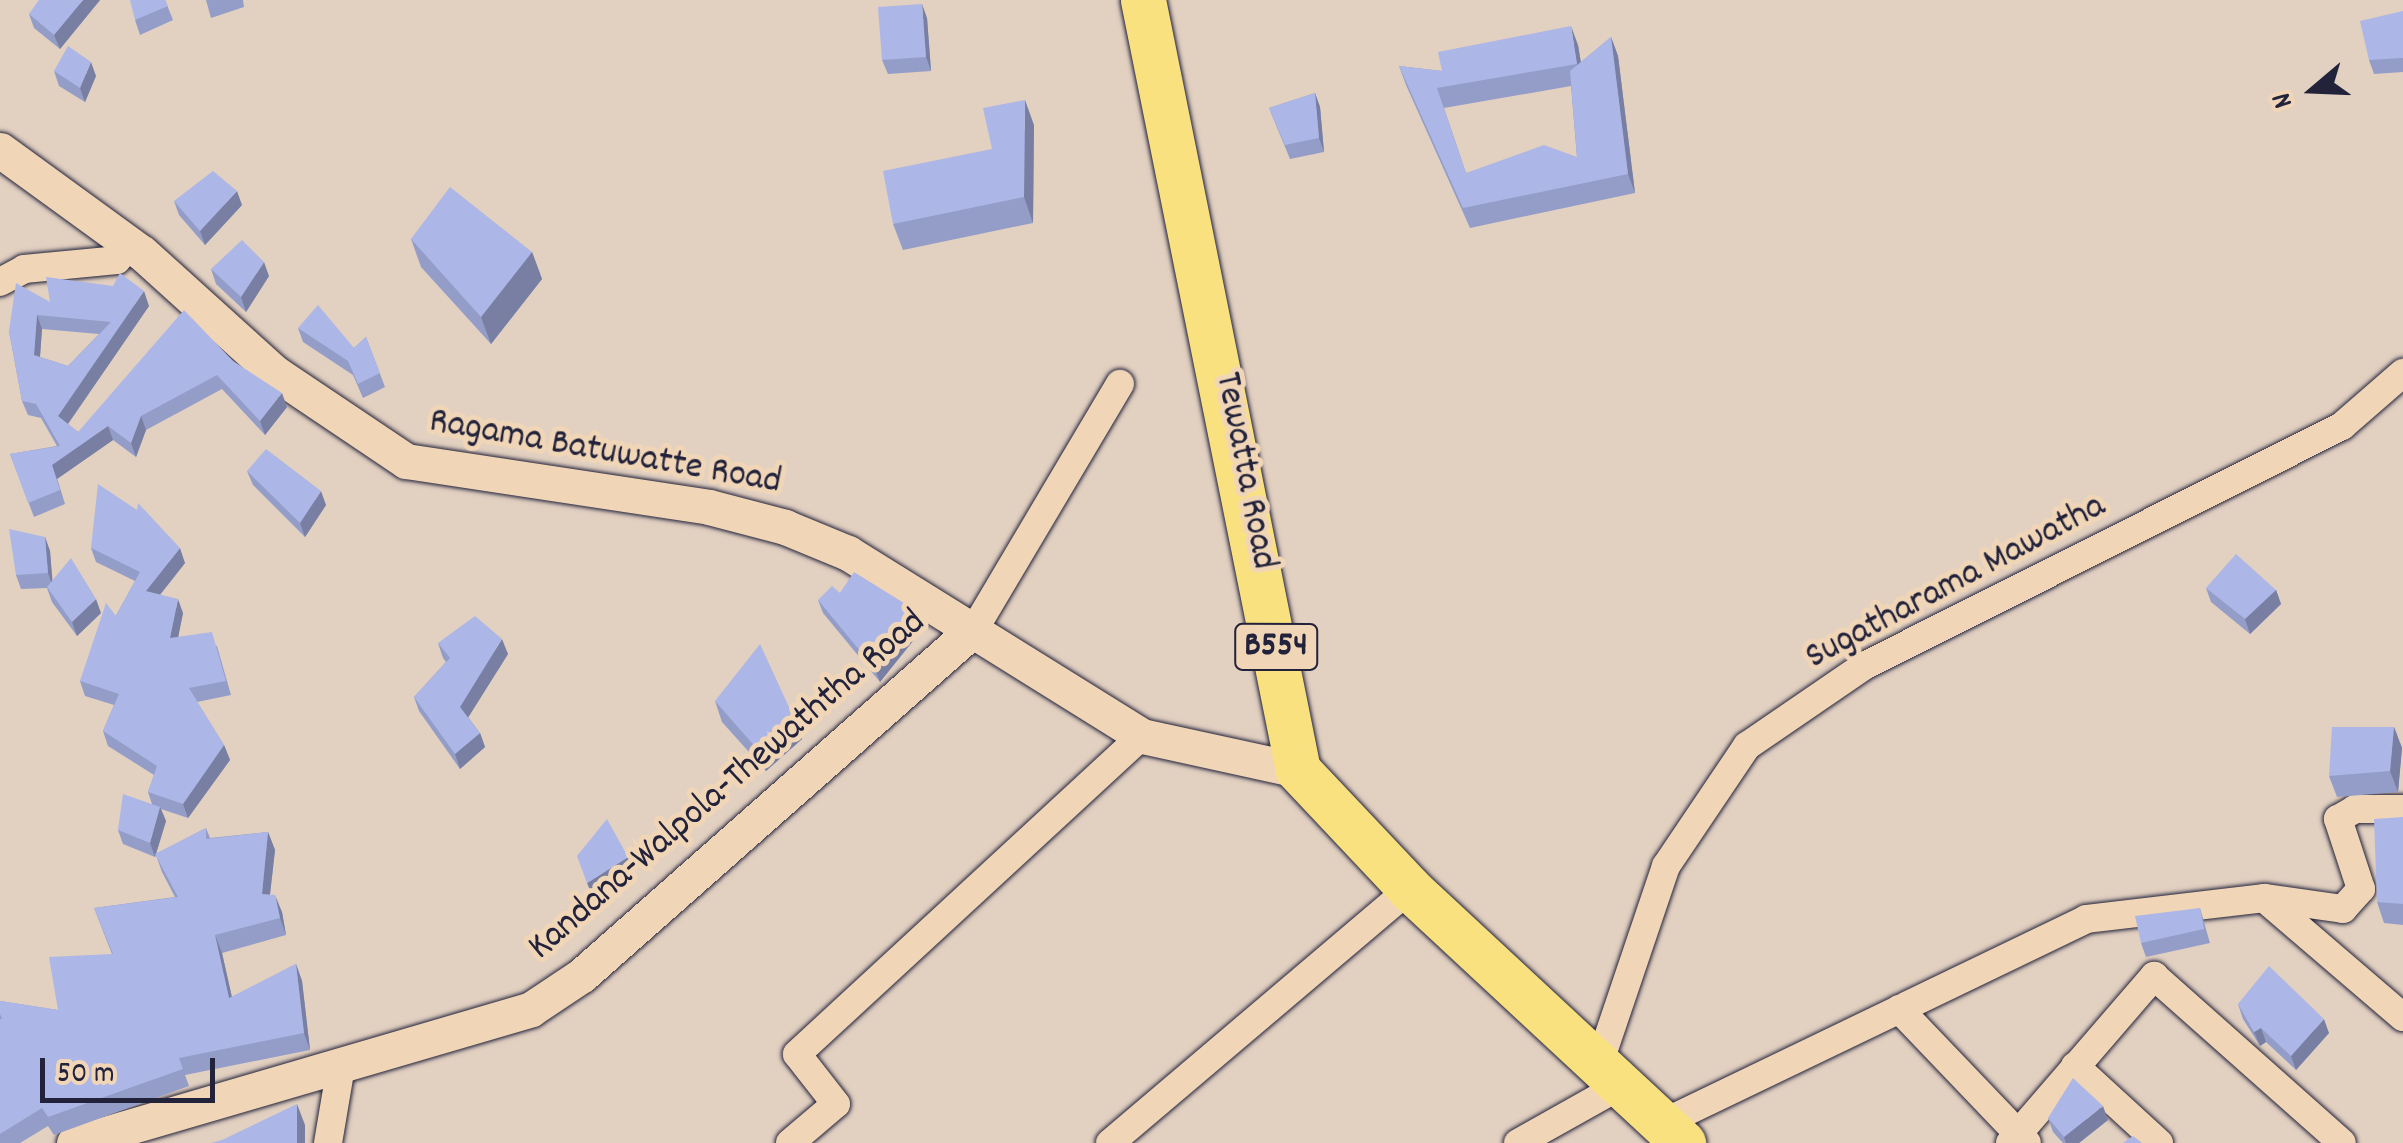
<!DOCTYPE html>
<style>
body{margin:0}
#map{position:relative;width:2403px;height:1143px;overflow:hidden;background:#e2d0c1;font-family:Dekko,sans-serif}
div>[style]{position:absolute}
.roads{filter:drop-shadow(0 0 2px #22223b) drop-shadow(0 0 2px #22223b)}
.minor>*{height:28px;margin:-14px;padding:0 14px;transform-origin:14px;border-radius:14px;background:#f0d6b7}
.tertiary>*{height:35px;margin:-17.5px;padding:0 17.5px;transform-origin:17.5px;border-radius:17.5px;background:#f0d6b7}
.primary>*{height:45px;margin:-22.5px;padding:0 22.5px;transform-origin:22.5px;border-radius:22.5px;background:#fae180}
.wall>*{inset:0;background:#949dc7}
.shaded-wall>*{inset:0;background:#787fa2}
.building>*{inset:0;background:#acb6e7}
span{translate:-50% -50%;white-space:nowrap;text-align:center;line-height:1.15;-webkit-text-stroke:10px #f0d6b7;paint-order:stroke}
.shield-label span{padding:2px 8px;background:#f0d6b7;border:2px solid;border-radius:8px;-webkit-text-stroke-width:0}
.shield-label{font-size:35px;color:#22223b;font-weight:700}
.street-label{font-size:38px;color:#22223b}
.north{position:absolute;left:2263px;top:40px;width:100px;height:100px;-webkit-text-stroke:8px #f0d6b7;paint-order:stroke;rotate:251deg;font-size:28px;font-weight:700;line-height:40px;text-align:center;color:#22223b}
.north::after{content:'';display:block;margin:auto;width:35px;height:45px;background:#22223b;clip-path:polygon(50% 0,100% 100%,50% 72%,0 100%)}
.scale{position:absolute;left:40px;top:1058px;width:175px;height:45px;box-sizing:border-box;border:5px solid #22223b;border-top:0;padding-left:12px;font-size:30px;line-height:35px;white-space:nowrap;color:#22223b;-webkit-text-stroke:8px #f0d6b7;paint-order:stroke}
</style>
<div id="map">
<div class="roads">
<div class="minor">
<div style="left:0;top:282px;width:27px;rotate:-28deg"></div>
<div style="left:24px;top:269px;width:93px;rotate:-5.5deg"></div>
<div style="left:117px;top:260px;width:21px;rotate:-51deg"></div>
<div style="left:975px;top:628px;width:284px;rotate:-59.3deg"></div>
<div style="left:2266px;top:898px;width:78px;rotate:8.1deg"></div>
<div style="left:2343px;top:909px;width:27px;rotate:-48deg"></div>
<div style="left:2361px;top:889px;width:74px;rotate:-108.2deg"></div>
<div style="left:2338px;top:819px;width:20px;rotate:-30deg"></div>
<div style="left:2355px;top:809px;width:48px"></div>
<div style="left:1899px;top:1009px;width:185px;rotate:46.3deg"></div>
<div style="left:1599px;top:1064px;width:209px;rotate:-71.3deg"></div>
<div style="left:1666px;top:866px;width:145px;rotate:-56deg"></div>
<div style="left:1747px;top:746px;width:142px;rotate:-34.4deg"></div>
<div style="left:1864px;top:666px;width:535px;rotate:-26.66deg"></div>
<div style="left:2342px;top:426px;width:81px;rotate:-41deg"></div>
<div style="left:2075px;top:1066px;width:114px;rotate:42.5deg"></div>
<div style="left:1663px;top:1123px;width:470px;rotate:-25.7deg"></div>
<div style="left:2086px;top:919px;width:179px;rotate:-6.7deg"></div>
<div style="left:2264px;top:898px;width:183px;rotate:40.6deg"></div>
<div style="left:328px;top:1143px;width:78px;rotate:-80.4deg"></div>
<div style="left:790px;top:1143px;width:60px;rotate:-40.3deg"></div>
<div style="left:836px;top:1104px;width:63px;rotate:-128deg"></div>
<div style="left:797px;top:1054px;width:469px;rotate:-42.7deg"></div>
<div style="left:1110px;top:1143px;width:393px;rotate:-40.3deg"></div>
<div style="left:1518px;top:1143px;width:120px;rotate:-29.3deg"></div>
<div style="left:2010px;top:1143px;width:221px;rotate:-49.2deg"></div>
<div style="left:2154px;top:976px;width:251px;rotate:41.6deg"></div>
</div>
<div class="tertiary">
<div style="left:0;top:150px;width:175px;rotate:36deg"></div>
<div style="left:142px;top:253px;width:179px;rotate:42.1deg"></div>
<div style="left:275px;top:373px;width:158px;rotate:33.9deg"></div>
<div style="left:406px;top:461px;width:306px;rotate:8.6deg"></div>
<div style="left:709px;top:507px;width:79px;rotate:14.7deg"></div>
<div style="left:785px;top:527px;width:68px;rotate:22.4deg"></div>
<div style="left:848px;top:553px;width:346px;rotate:31.9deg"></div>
<div style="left:1142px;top:736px;width:160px;rotate:12.3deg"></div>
<div style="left:74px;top:1143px;width:476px;rotate:-16.3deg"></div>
<div style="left:531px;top:1009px;width:61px;rotate:-33.7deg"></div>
<div style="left:582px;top:975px;width:524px;rotate:-41.44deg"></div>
</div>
<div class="primary">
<div style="left:1143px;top:0;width:785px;rotate:78.62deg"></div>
<div style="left:1298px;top:770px;width:163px;rotate:46.7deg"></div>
<div style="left:1410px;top:889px;width:373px;rotate:42.9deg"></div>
</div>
</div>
<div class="wall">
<div style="clip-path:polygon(100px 0,60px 49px,34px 28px,29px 14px)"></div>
<div style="clip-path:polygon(165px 0,173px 20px,140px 35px,135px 20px)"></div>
<div style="clip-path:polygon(206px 0,243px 0,244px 7px,211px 18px)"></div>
<div style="clip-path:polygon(2403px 11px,2403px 72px,2374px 74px,2369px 60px)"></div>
<div style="clip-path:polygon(927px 18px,931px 71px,888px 74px,882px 60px)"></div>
<div style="clip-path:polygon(evenodd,1611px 37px,1618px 56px,1635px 193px,1470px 228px,1406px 85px,1399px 66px,1442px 71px,1578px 45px,1581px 62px,1611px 37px,1571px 86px,1577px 157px,1466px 173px,1444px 108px,1571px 86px)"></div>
<div style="clip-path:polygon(54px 71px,96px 76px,85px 102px,59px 86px)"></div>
<div style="clip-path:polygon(1315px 93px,1320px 107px,1324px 152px,1290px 159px,1269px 108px)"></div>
<div style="clip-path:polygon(1034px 125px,1033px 223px,903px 250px,893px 224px,992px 149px)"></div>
<div style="clip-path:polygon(174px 201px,242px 205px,205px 245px,179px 215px)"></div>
<div style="clip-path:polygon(411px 239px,532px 252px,542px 279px,491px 344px,421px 267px)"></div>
<div style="clip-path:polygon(211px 269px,269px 276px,246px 312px,216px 284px)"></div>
<div style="clip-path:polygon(evenodd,50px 302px,149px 306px,68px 424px,78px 432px,233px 361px,287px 407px,265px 435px,222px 389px,146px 430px,136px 457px,113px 440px,57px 479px,65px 504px,34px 517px,10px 454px,57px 446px,41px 418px,28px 415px,22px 401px,9px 331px,50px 302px,42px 329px,99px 334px,68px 366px,40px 357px,42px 329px)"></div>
<div style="clip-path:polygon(298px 328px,354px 348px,366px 337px,385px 387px,363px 398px,353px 375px,303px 342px)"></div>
<div style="clip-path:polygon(247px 471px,326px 505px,305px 537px,253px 485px)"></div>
<div style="clip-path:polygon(45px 537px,50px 551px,52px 581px,101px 613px,77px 636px,52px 602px,47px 588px,21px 589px,16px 575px)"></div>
<div style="clip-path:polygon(91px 548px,185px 563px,160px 595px,183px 613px,178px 637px,217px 646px,231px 695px,197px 702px,224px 745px,230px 760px,188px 818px,161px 809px,166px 821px,156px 854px,206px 828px,210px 838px,268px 832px,275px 850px,270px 895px,282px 912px,286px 935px,222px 953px,232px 997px,296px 964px,302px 981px,310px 1050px,185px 1075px,189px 1086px,54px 1135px,48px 1126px,20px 1143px,0 1143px,0 1001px,58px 1010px,112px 954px,94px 908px,175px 897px,162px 872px,156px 855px,155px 857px,123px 844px,118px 830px,152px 804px,148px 792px,154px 775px,108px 746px,103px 731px,114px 705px,85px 696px,80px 681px,135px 581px,96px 562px)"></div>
<div style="clip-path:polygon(2206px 588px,2276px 590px,2281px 604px,2250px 634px,2211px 602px)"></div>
<div style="clip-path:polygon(818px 600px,925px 626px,880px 682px,823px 613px)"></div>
<div style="clip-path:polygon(438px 643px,508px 654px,468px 717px,480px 733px,485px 747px,460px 769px,419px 711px,414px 697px,446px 662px,443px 658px)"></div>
<div style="clip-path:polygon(715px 701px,802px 739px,766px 771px,722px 722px)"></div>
<div style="clip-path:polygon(2394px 727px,2402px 748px,2398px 792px,2337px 797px,2329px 776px)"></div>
<div style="clip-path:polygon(2403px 817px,2403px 925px,2384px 923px,2377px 902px)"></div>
<div style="clip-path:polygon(2200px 908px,2210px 943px,2146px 957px,2141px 943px)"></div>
<div style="clip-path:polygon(2238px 1004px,2329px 1033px,2296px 1070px,2266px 1042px,2260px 1046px,2243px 1019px)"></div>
<div style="clip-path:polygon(2048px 1118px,2108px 1120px,2079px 1143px,2063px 1143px,2053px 1132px)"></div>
</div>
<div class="shaded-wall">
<div style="clip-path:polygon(83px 0,100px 0,60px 49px,54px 35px)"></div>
<div style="clip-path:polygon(922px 4px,927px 18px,931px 71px,926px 57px)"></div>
<div style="clip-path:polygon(1571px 26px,1578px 45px,1584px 83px,1577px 64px)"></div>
<div style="clip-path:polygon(1611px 37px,1618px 56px,1635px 193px,1628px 174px)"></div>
<div style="clip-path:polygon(91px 62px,96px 76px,85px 102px,80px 88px)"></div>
<div style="clip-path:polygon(1315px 93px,1320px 107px,1324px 152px,1319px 138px)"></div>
<div style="clip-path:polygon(1025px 100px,1034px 125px,1033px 223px,1024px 197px)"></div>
<div style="clip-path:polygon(237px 191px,242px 205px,205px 245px,200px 231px)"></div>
<div style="clip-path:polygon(532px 252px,542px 279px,491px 344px,481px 317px)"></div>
<div style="clip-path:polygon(264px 262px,269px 276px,246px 312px,241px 297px)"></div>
<div style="clip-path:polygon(144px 291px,149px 306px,63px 431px,58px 416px)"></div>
<div style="clip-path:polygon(37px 315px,42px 329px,39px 370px,34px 355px)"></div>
<div style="clip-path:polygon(282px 393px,287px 407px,265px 435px,260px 421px)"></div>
<div style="clip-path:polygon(141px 416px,146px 430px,136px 457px,131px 443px)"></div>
<div style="clip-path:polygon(108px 426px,113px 440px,57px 479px,65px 504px,52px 465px)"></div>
<div style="clip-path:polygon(321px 491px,326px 505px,305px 537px,300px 523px)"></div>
<div style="clip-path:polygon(45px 537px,50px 551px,53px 587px,48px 573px)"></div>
<div style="clip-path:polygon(180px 548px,185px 563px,151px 606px,146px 591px)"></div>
<div style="clip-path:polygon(2276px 590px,2281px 604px,2250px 634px,2245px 619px)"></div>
<div style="clip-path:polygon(96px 599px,101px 613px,77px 636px,72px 622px)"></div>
<div style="clip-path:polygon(178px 599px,183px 613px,175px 653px,170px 638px)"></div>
<div style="clip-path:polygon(920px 613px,925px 626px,880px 682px,875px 669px)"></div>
<div style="clip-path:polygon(502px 639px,508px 654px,466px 721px,460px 707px)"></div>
<div style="clip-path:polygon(794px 718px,802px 739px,766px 771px,758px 750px)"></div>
<div style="clip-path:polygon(2394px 727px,2402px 748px,2398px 792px,2390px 771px)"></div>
<div style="clip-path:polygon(480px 733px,485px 747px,460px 769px,455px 754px)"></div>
<div style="clip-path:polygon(224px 745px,230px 760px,188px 818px,183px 804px)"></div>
<div style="clip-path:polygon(160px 807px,166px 821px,155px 857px,150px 843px)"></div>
<div style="clip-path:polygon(268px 832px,275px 850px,268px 911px,262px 894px)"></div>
<div style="clip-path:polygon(628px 857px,633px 871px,593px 897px,587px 883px)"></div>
<div style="clip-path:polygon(275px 895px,282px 912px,286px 935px,280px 918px)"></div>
<div style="clip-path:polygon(215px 935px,222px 953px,236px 1016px,229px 998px)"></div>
<div style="clip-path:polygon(296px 964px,302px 981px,310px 1050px,304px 1033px)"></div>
<div style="clip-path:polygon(2324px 1019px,2329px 1033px,2296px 1070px,2291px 1056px)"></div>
<div style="clip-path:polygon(2261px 1028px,2266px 1042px,2260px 1046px,2254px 1032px)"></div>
<div style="clip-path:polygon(297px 1104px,305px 1125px,305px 1143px,297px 1143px)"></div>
<div style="clip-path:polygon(2103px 1106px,2108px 1120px,2079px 1143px,2066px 1143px,2064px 1137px)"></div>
</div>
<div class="building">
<div style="clip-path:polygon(39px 0,83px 0,54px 35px,29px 14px)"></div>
<div style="clip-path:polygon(130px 0,165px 0,168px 6px,135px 20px)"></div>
<div style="clip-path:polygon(922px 4px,926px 57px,882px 60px,878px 7px)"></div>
<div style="clip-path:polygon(2403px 11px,2403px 58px,2369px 60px,2360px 21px)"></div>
<div style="clip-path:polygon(1571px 26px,1577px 64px,1437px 88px,1466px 173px,1544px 145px,1577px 157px,1570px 71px,1611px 37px,1628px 174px,1463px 208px,1399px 66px,1442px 71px,1438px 52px)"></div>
<div style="clip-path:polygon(68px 46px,91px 62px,80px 88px,54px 71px)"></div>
<div style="clip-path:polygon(1315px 93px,1319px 138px,1285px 145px,1269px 108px)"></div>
<div style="clip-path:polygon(1025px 100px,1024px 197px,893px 224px,883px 171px,992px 149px,983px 108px)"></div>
<div style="clip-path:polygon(213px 171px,237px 191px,200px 231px,174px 201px)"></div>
<div style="clip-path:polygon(450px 187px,532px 252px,481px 317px,411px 239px)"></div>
<div style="clip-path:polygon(242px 240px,264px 262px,241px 297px,211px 269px)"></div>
<div style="clip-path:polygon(evenodd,120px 273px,144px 291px,58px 416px,78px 432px,184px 310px,233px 361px,282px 393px,260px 421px,217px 375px,141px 416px,131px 443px,108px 426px,52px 465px,60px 490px,28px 503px,10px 454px,60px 446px,36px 404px,22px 401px,9px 331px,16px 283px,50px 302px,46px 277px,113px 286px,120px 273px,37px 315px,111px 322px,68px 366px,34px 355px,37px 315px)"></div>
<div style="clip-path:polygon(318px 305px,354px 348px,366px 337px,380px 373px,358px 384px,348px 361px,298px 328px)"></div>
<div style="clip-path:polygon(266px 449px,321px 491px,300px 523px,247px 471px)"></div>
<div style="clip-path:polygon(98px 484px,137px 510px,138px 503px,180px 548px,146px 591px,178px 599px,170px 638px,212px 632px,226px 681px,189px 688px,224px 745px,183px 804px,148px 792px,157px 766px,103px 731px,119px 694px,80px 681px,106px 603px,116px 616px,140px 572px,91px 548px)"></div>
<div style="clip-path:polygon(9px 529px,45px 537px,48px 573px,16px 575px)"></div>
<div style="clip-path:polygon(2236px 554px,2276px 590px,2245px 619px,2206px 588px)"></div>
<div style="clip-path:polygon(71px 558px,96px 599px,72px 622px,47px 587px)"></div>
<div style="clip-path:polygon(854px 572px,920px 613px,875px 669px,818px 600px,832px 586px,840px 593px)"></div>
<div style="clip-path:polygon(475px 616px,502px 639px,460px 707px,480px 733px,455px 754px,414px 697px,450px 658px,438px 643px)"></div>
<div style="clip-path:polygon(760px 644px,794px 718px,758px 750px,715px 701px)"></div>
<div style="clip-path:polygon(2332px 727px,2394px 727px,2390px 771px,2329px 776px)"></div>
<div style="clip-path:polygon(123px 794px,160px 807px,150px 843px,118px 830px)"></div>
<div style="clip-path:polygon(2403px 817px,2403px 904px,2377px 902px,2374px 819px)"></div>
<div style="clip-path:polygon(607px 819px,628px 857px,587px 883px,577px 856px)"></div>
<div style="clip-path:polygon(206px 828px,206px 839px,268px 832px,262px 894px,275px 895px,280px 918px,215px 935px,229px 998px,296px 964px,304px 1033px,179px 1058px,183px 1069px,48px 1117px,42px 1108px,0 1134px,0 1019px,2px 1019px,0 1014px,0 1001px,58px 1010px,49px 957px,113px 954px,94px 908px,178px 897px,155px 854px)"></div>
<div style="clip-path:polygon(2200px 908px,2204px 929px,2141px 943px,2135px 916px)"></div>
<div style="clip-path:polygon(2269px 966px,2324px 1019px,2291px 1056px,2261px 1028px,2254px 1032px,2238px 1004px)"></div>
<div style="clip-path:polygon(2073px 1078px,2103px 1106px,2064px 1137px,2048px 1118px)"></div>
<div style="clip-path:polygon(297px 1104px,297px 1143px,211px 1143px,222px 1140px)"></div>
<div style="clip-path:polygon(2133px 1136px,2142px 1143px,2123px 1143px)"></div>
</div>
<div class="shield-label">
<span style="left:1276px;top:647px">B554</span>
</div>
<div class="street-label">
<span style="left:605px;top:453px;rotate:10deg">Ragama Batuwatte Road</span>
<span style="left:1244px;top:471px;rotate:79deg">Tewatta Road</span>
<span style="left:1956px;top:583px;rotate:-28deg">Sugatharama Mawatha</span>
<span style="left:728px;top:786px;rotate:-41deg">Kandana-Walpola-Thewaththa Road</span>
</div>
<div class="north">N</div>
<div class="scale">50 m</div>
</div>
